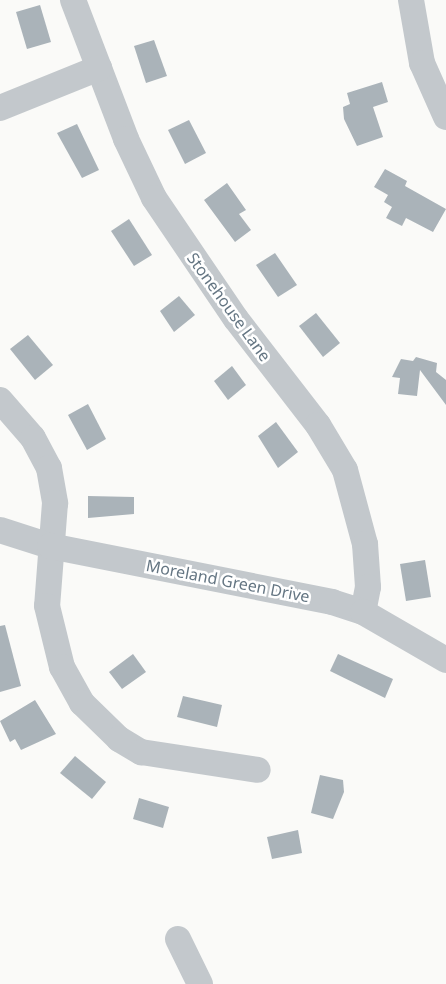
<!DOCTYPE html>
<style>
body{margin:0}
#map{position:relative;width:446px;height:984px;overflow:hidden;background:#fafaf8;font-family:"Noto Sans",sans-serif}
div>[style]{position:absolute}
.building>*{inset:0;background:#aab3b9}
.minor>*{height:26px;margin:-13px;padding:0 13px;transform-origin:13px;border-radius:13px;background:#c3c8cc}
span{translate:-50% -50%;white-space:nowrap;text-align:center;line-height:1.15;-webkit-text-stroke:5px #fff;paint-order:stroke}
.street-label{font-size:16px;color:#657683}
</style>
<div id="map">
<div class="building">
<div style="clip-path:polygon(40px 5px,51px 42px,27px 49px,16px 12px)"></div>
<div style="clip-path:polygon(154px 40px,167px 76px,146px 83px,134px 46px)"></div>
<div style="clip-path:polygon(382px 82px,388px 102px,373px 107px,383px 137px,357px 146px,344px 119px,343px 107px,350px 104px,347px 93px)"></div>
<div style="clip-path:polygon(189px 120px,206px 153px,185px 164px,168px 130px)"></div>
<div style="clip-path:polygon(77px 124px,99px 170px,82px 178px,57px 133px)"></div>
<div style="clip-path:polygon(385px 169px,407px 181px,405px 186px,446px 209px,433px 232px,406px 218px,402px 226px,386px 218px,392px 207px,384px 202px,388px 195px,374px 187px)"></div>
<div style="clip-path:polygon(227px 183px,246px 210px,239px 214px,251px 230px,235px 242px,204px 200px)"></div>
<div style="clip-path:polygon(129px 219px,152px 255px,134px 266px,111px 231px)"></div>
<div style="clip-path:polygon(275px 253px,297px 285px,278px 297px,256px 265px)"></div>
<div style="clip-path:polygon(179px 296px,195px 315px,174px 332px,160px 311px)"></div>
<div style="clip-path:polygon(316px 313px,340px 343px,323px 357px,299px 326px)"></div>
<div style="clip-path:polygon(28px 335px,53px 365px,35px 380px,10px 349px)"></div>
<div style="clip-path:polygon(416px 357px,437px 363px,436px 372px,446px 380px,446px 405px,420px 370px,417px 396px,398px 394px,400px 378px,392px 377px,401px 359px,413px 361px)"></div>
<div style="clip-path:polygon(232px 366px,246px 385px,228px 400px,214px 381px)"></div>
<div style="clip-path:polygon(88px 404px,106px 439px,87px 450px,68px 415px)"></div>
<div style="clip-path:polygon(276px 422px,298px 452px,278px 468px,258px 436px)"></div>
<div style="clip-path:polygon(88px 496px,134px 497px,134px 514px,88px 518px)"></div>
<div style="clip-path:polygon(425px 560px,431px 597px,406px 601px,400px 564px)"></div>
<div style="clip-path:polygon(5px 625px,21px 686px,0 692px,0 626px)"></div>
<div style="clip-path:polygon(133px 654px,146px 672px,122px 689px,109px 672px)"></div>
<div style="clip-path:polygon(338px 654px,393px 679px,385px 698px,330px 671px)"></div>
<div style="clip-path:polygon(183px 696px,222px 705px,217px 727px,177px 717px)"></div>
<div style="clip-path:polygon(35px 700px,56px 734px,21px 750px,15px 739px,10px 742px,0 721px)"></div>
<div style="clip-path:polygon(75px 756px,106px 782px,92px 799px,60px 773px)"></div>
<div style="clip-path:polygon(320px 775px,343px 780px,344px 792px,333px 819px,311px 813px)"></div>
<div style="clip-path:polygon(139px 798px,169px 807px,163px 828px,133px 819px)"></div>
<div style="clip-path:polygon(298px 830px,302px 853px,272px 859px,267px 837px)"></div>
</div>
<div class="minor">
<div style="left:73px;top:0;width:149px;rotate:69.1deg"></div>
<div style="left:126px;top:139px;width:65px;rotate:64.6deg"></div>
<div style="left:154px;top:198px;width:146px;rotate:55.9deg"></div>
<div style="left:236px;top:319px;width:134px;rotate:52.3deg"></div>
<div style="left:318px;top:425px;width:52px;rotate:59deg"></div>
<div style="left:345px;top:470px;width:77px;rotate:74.9deg"></div>
<div style="left:365px;top:544px;width:43px;rotate:86deg"></div>
<div style="left:368px;top:587px;width:25px;rotate:101deg"></div>
<div style="left:411px;top:0;width:64px;rotate:80.1deg"></div>
<div style="left:422px;top:63px;width:59px;rotate:66deg"></div>
<div style="left:0;top:108px;width:107px;rotate:-22deg"></div>
<div style="left:0;top:400px;width:50px;rotate:49deg"></div>
<div style="left:33px;top:438px;width:34px;rotate:62deg"></div>
<div style="left:49px;top:468px;width:36px;rotate:80deg"></div>
<div style="left:55px;top:503px;width:103px;rotate:94.4deg"></div>
<div style="left:47px;top:606px;width:63px;rotate:76.2deg"></div>
<div style="left:62px;top:667px;width:41px;rotate:60.9deg"></div>
<div style="left:82px;top:703px;width:52px;rotate:44.2deg"></div>
<div style="left:119px;top:739px;width:26px;rotate:31deg"></div>
<div style="left:141px;top:752px;width:118px;rotate:8.7deg"></div>
<div style="left:0;top:530px;width:52px;rotate:17.7deg"></div>
<div style="left:50px;top:546px;width:288px;rotate:11.2deg"></div>
<div style="left:332px;top:602px;width:33px;rotate:18deg"></div>
<div style="left:363px;top:612px;width:96px;rotate:30deg"></div>
<div style="left:178px;top:939px;width:50px;rotate:63.9deg"></div>
</div>
<div class="street-label">
<span style="left:229px;top:307px;rotate:54deg">Stonehouse Lane</span>
<span style="left:228px;top:581px;rotate:11deg">Moreland Green Drive</span>
</div>
</div>
